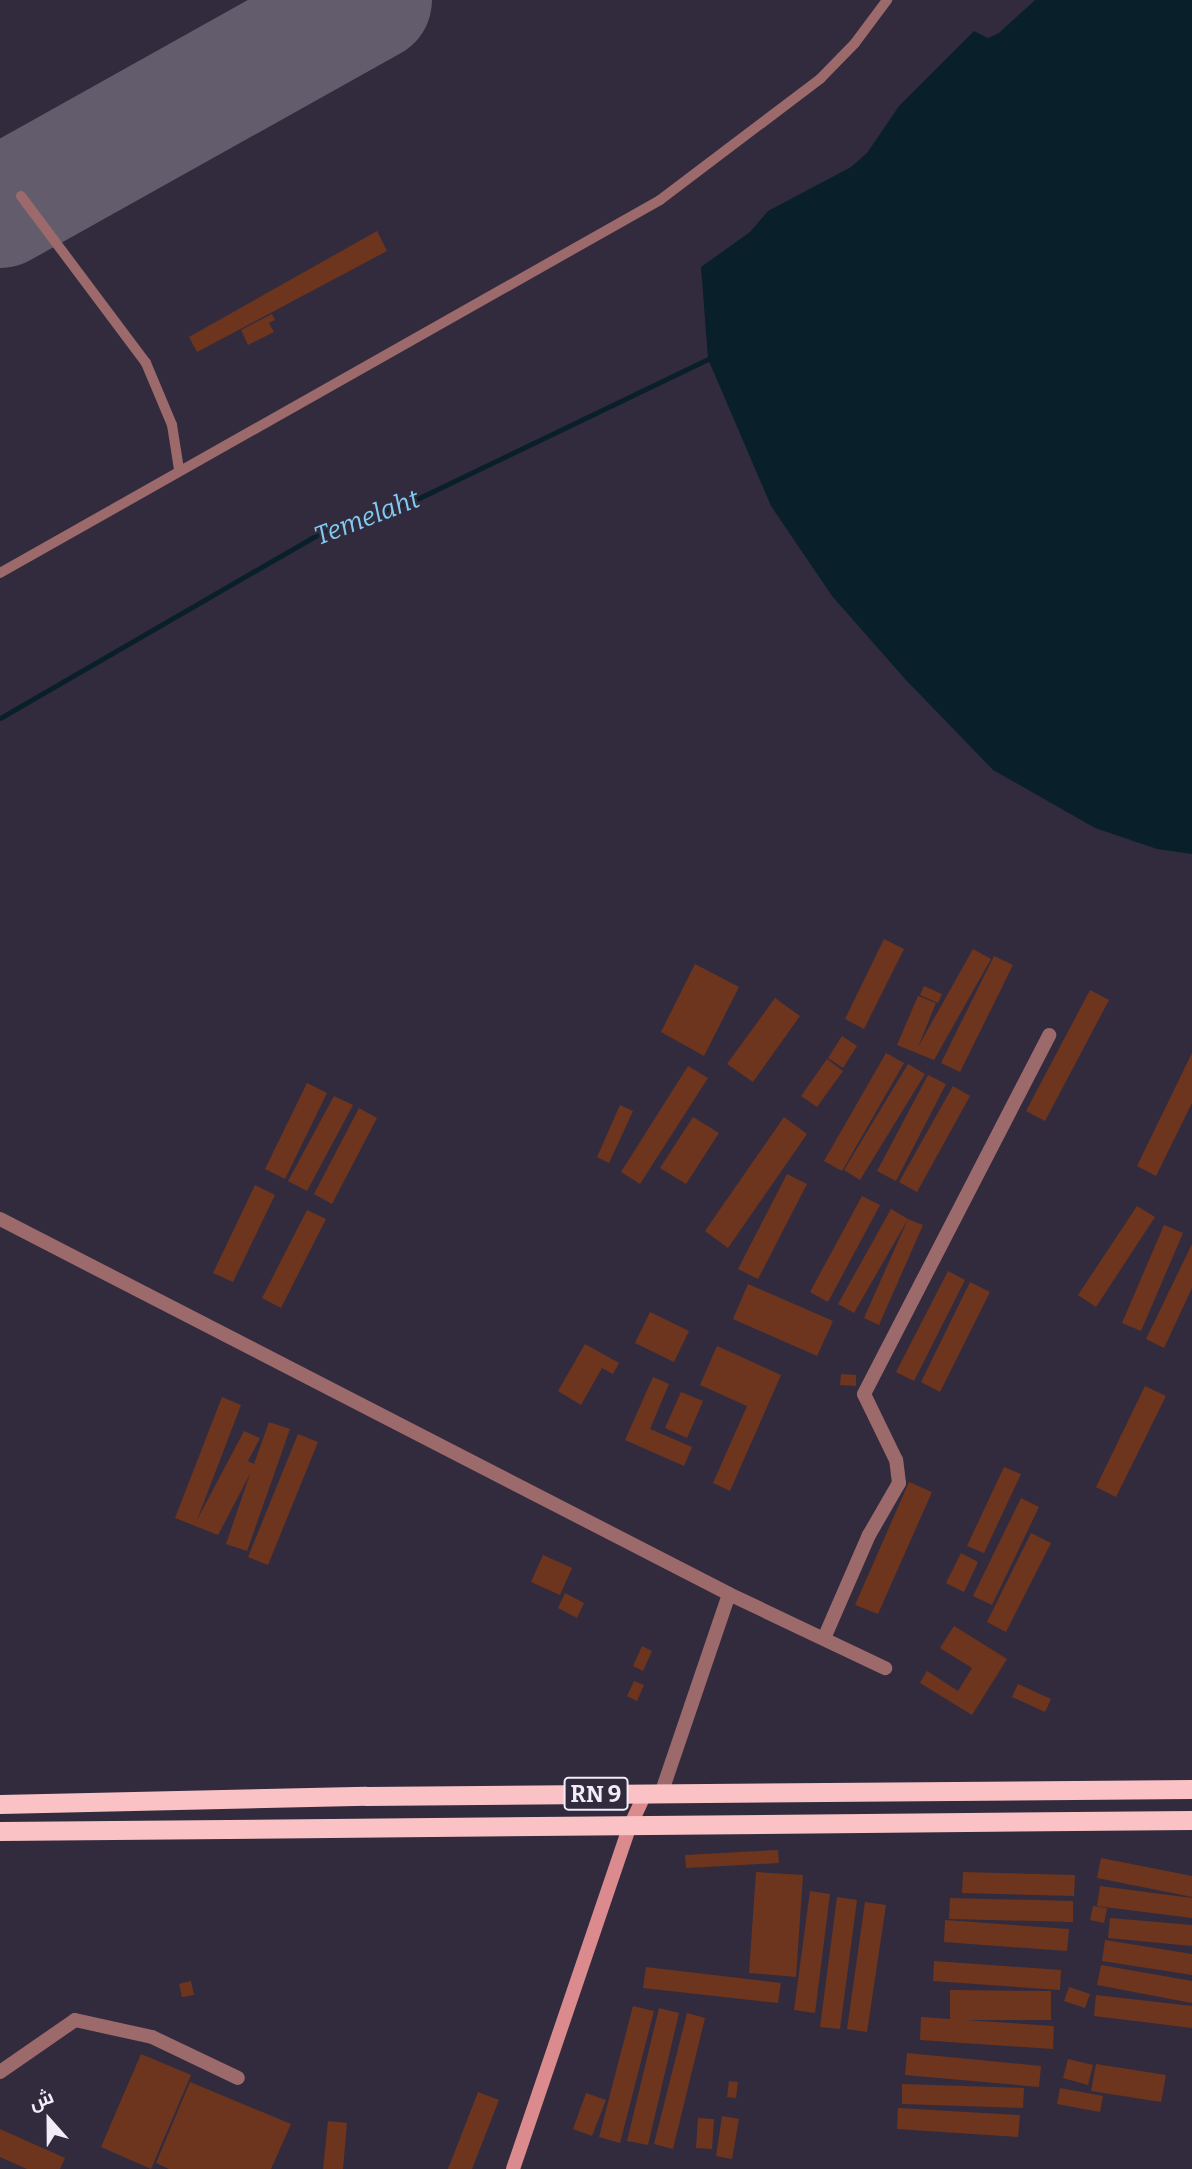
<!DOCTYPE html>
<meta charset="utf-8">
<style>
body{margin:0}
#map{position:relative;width:1192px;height:2169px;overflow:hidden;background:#322b3d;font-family:Bitter,Cairo,serif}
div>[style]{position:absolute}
.water>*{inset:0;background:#09202a}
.stream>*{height:5px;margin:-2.5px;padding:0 2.5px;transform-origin:2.5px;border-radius:2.5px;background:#09202a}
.runway>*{height:121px;margin:-60.5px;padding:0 60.5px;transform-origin:60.5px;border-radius:60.5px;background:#625c6c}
.building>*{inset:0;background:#6d351e}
.service>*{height:10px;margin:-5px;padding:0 5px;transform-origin:5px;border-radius:5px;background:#9d6a6c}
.minor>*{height:14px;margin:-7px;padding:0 7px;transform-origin:7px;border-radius:7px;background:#9d6a6c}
.secondary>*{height:14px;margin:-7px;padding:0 7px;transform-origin:7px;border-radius:7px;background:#db8a8e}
.trunk>*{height:19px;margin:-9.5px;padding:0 9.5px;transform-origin:9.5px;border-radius:9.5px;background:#fac2c4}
span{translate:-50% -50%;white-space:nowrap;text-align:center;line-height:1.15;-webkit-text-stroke:5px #322b3d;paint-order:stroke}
.shield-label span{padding:2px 5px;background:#322b3d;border:2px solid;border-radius:5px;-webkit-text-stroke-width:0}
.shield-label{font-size:23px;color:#f1ecf8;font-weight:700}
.water-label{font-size:26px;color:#80ccf3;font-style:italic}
.north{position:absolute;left:14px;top:2085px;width:70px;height:70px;-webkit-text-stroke:5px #322b3d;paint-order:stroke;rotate:339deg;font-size:19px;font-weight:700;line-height:28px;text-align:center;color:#f1ecf8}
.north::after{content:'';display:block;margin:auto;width:24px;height:32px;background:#f1ecf8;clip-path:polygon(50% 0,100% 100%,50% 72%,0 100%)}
</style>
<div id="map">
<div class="water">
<div style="clip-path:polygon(1035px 0,1192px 0,1192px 854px,1157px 849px,1095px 828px,993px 770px,905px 679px,832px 596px,771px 506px,708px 359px,701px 267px,750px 232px,768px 211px,851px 167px,867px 153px,899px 106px,974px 31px,988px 38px,999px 33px)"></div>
</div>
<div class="stream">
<div style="left:0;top:718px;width:379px;rotate:-30deg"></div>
<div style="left:328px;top:529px;width:94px;rotate:-18.6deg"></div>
<div style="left:417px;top:499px;width:323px;rotate:-25.7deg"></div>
</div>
<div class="runway">
<div style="left:0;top:207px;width:425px;rotate:-29.2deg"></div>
</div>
<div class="building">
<div style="clip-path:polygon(377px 231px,387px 251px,197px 352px,189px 337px)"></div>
<div style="clip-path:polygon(272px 314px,275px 320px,269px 323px,274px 332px,248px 345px,241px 330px)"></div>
<div style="clip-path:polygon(884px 939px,904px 949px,864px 1029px,845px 1019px)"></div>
<div style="clip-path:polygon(973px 949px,991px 959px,934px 1060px,897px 1045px,918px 996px,936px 1003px,918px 1047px)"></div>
<div style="clip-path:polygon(994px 956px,1013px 965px,960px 1072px,941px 1063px)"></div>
<div style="clip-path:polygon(695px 964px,739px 987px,704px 1056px,661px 1032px)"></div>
<div style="clip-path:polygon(924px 986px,942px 994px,938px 1003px,920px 995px)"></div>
<div style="clip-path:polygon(1090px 990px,1109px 1000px,1045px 1121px,1026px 1111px)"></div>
<div style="clip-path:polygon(775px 998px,800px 1016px,753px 1082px,727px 1064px)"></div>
<div style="clip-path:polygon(842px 1036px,857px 1046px,843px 1068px,828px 1058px)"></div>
<div style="clip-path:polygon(886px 1053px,904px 1063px,842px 1171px,824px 1161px)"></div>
<div style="clip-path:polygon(1192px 1053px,1192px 1103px,1156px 1176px,1137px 1166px)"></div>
<div style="clip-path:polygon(827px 1059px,843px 1071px,817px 1107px,801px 1096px)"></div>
<div style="clip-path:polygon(908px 1064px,925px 1074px,860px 1180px,844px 1170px)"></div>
<div style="clip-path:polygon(688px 1066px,708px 1078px,640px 1184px,621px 1172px)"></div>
<div style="clip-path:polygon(928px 1075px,946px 1084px,896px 1181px,877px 1171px)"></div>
<div style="clip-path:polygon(307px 1083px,327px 1093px,285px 1179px,265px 1169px)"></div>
<div style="clip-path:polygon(953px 1086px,970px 1096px,917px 1192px,899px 1182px)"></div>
<div style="clip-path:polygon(334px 1096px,353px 1105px,307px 1191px,288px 1181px)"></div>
<div style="clip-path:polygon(620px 1105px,633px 1111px,609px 1163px,597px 1157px)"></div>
<div style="clip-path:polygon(359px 1108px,377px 1118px,332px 1204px,314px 1194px)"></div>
<div style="clip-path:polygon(693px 1117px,719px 1133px,686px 1184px,660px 1168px)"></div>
<div style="clip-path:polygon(784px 1117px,807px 1134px,728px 1248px,705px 1231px)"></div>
<div style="clip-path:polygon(787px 1174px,807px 1184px,758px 1279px,738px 1269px)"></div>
<div style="clip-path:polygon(255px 1185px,275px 1195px,233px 1282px,213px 1273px)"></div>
<div style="clip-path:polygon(862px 1196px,880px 1205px,828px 1302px,810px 1292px)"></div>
<div style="clip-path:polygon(1137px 1206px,1155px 1217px,1096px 1307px,1078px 1295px)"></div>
<div style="clip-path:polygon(891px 1209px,908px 1219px,854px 1313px,838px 1304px)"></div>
<div style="clip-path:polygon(307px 1210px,326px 1219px,281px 1308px,262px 1298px)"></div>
<div style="clip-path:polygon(908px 1219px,923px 1225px,879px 1325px,864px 1318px)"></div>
<div style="clip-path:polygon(1164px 1225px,1183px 1233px,1141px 1331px,1122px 1323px)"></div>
<div style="clip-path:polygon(1192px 1244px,1192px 1288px,1164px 1348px,1146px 1339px)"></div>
<div style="clip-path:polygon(948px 1271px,965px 1280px,914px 1381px,896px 1372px)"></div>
<div style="clip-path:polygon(970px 1282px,990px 1292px,940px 1392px,921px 1382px)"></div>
<div style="clip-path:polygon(748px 1284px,833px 1321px,817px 1356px,733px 1319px)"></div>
<div style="clip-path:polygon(650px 1312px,689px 1331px,674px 1362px,635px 1343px)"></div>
<div style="clip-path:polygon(585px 1344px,619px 1363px,613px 1374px,602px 1368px,581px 1405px,558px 1391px)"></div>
<div style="clip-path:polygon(717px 1346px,781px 1375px,730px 1491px,713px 1483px,747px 1406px,700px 1385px)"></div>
<div style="clip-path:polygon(841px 1374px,856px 1375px,856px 1386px,840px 1385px)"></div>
<div style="clip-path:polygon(653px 1377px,669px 1384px,650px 1429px,692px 1447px,684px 1466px,625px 1440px)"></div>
<div style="clip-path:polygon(1145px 1386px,1166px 1396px,1116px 1497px,1096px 1487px)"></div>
<div style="clip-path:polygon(681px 1392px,703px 1401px,687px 1438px,665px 1428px)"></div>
<div style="clip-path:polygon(222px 1397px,241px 1405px,197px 1520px,244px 1431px,260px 1438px,248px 1461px,254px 1464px,269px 1422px,290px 1429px,247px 1551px,226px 1544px,250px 1474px,218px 1535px,175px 1518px)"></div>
<div style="clip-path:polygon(298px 1434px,318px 1442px,268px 1565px,248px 1557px)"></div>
<div style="clip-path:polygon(1004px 1467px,1021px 1474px,984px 1553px,967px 1546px)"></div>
<div style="clip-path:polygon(909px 1482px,932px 1492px,878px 1614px,855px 1605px)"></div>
<div style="clip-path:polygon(1021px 1498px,1039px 1507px,992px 1605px,973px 1596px)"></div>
<div style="clip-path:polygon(1031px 1533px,1051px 1543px,1006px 1632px,987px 1622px)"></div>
<div style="clip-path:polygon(961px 1553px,978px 1562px,964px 1592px,946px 1583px)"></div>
<div style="clip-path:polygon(543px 1555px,572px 1568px,560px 1595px,531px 1582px)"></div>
<div style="clip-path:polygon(565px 1593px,584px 1603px,577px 1618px,558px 1608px)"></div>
<div style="clip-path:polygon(954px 1626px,1007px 1659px,972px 1715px,920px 1683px,927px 1671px,958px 1691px,972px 1668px,940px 1648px)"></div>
<div style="clip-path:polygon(642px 1646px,652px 1651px,643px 1671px,633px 1666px)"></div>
<div style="clip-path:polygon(634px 1681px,644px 1685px,637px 1701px,627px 1696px)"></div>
<div style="clip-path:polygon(1018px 1684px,1051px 1699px,1045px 1712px,1012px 1697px)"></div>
<div style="clip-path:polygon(778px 1850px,779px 1863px,686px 1868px,685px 1855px)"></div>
<div style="clip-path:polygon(1101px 1858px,1192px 1876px,1192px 1897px,1097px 1878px)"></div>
<div style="clip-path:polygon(756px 1872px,803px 1875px,796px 1977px,749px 1973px)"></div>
<div style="clip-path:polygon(963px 1872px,1075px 1875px,1074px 1896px,962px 1893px)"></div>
<div style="clip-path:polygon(1100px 1886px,1192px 1898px,1192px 1918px,1097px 1906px)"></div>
<div style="clip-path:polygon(810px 1891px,830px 1894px,815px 2013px,794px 2010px)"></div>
<div style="clip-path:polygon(837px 1897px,857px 1900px,840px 2029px,820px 2027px)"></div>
<div style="clip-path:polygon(950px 1898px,1073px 1901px,1073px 1922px,949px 1919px)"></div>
<div style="clip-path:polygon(865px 1902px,886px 1905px,867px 2032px,847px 2029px)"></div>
<div style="clip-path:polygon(1093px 1906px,1107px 1908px,1104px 1923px,1090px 1920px)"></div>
<div style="clip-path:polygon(1110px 1918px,1192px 1925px,1192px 1946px,1108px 1938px)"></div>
<div style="clip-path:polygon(945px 1920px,1069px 1929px,1067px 1951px,944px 1942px)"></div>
<div style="clip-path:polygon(1105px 1940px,1192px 1954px,1192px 1975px,1102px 1961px)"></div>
<div style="clip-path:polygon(934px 1961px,1061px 1970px,1060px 1990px,933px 1981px)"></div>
<div style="clip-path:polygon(1101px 1965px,1192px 1981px,1192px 2003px,1097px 1985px)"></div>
<div style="clip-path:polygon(646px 1967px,781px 1983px,778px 2003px,643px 1988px)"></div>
<div style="clip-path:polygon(191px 1981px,194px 1995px,182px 1997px,179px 1984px)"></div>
<div style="clip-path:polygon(1069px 1987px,1090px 1994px,1085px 2008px,1064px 2001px)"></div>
<div style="clip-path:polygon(950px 1990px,1051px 1991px,1051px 2020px,964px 2020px,1054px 2026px,1053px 2049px,920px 2040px,921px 2017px,950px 2019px)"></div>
<div style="clip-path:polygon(1096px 1995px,1192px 2006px,1192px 2028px,1094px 2016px)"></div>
<div style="clip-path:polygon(633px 2006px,654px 2011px,620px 2143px,599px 2137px)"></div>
<div style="clip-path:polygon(659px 2008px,679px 2013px,648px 2145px,627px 2141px)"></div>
<div style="clip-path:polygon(687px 2013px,705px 2018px,673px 2149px,654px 2144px)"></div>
<div style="clip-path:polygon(907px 2053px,1041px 2066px,1039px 2087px,905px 2075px)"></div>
<div style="clip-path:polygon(141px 2054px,191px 2075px,151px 2169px,101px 2147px)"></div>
<div style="clip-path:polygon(1068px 2059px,1093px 2065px,1088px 2085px,1063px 2078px)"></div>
<div style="clip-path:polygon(1096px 2064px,1166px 2075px,1161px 2102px,1091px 2091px)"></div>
<div style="clip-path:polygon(729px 2081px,738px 2082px,736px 2098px,727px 2097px)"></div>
<div style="clip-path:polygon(190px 2082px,291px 2124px,271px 2169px,169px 2169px,156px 2163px)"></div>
<div style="clip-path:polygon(902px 2084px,1024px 2088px,1023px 2108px,902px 2104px)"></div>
<div style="clip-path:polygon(1060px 2088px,1103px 2096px,1100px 2112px,1057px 2104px)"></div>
<div style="clip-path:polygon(478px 2092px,499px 2100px,472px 2169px,448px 2169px)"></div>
<div style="clip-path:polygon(586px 2093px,606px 2100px,592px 2136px,573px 2129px)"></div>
<div style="clip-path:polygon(898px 2108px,1020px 2115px,1018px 2137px,897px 2129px)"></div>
<div style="clip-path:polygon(722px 2116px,739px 2119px,732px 2159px,716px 2156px)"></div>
<div style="clip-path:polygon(698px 2118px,714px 2119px,712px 2149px,696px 2148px)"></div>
<div style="clip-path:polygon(328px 2121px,347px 2123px,343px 2169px,323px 2169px)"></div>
<div style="clip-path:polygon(0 2129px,65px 2158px,60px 2169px,27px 2169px,0 2157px)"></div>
</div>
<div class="service">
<div style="left:21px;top:196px;width:209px;rotate:53.2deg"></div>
<div style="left:146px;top:363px;width:67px;rotate:67.2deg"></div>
<div style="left:172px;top:425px;width:45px;rotate:81deg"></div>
<div style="left:0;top:573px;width:758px;rotate:-29.47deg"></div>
<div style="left:660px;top:200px;width:201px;rotate:-37.1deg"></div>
<div style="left:820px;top:79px;width:50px;rotate:-45.8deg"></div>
<div style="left:855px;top:43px;width:54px;rotate:-53.3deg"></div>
</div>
<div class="minor">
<div style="left:0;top:1219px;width:820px;rotate:27.22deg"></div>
<div style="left:729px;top:1594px;width:173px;rotate:25.4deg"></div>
<div style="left:825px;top:1636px;width:110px;rotate:-66.5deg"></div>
<div style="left:869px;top:1535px;width:60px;rotate:-60deg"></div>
<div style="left:899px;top:1483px;width:23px;rotate:-97deg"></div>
<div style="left:896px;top:1460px;width:73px;rotate:-115.9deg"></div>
<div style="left:864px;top:1394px;width:404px;rotate:-62.7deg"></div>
<div style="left:661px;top:1794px;width:211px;rotate:-71.2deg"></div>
<div style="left:0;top:2072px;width:91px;rotate:-34.7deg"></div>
<div style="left:75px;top:2020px;width:79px;rotate:12.4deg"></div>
<div style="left:152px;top:2037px;width:95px;rotate:25.5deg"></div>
</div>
<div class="secondary">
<div style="left:513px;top:2169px;width:362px;rotate:-71.2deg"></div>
<div style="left:630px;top:1826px;width:35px;rotate:-65deg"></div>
</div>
<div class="trunk">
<div style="left:0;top:1804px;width:366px;rotate:-1.3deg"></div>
<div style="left:366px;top:1796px;width:826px;rotate:-0.49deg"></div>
<div style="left:0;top:1831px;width:1192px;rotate:-0.53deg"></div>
</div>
<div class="shield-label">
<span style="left:596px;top:1794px">RN 9</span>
</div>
<div class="water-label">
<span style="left:367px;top:518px;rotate:-21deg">Temelaht</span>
</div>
<div class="north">ش</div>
</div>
